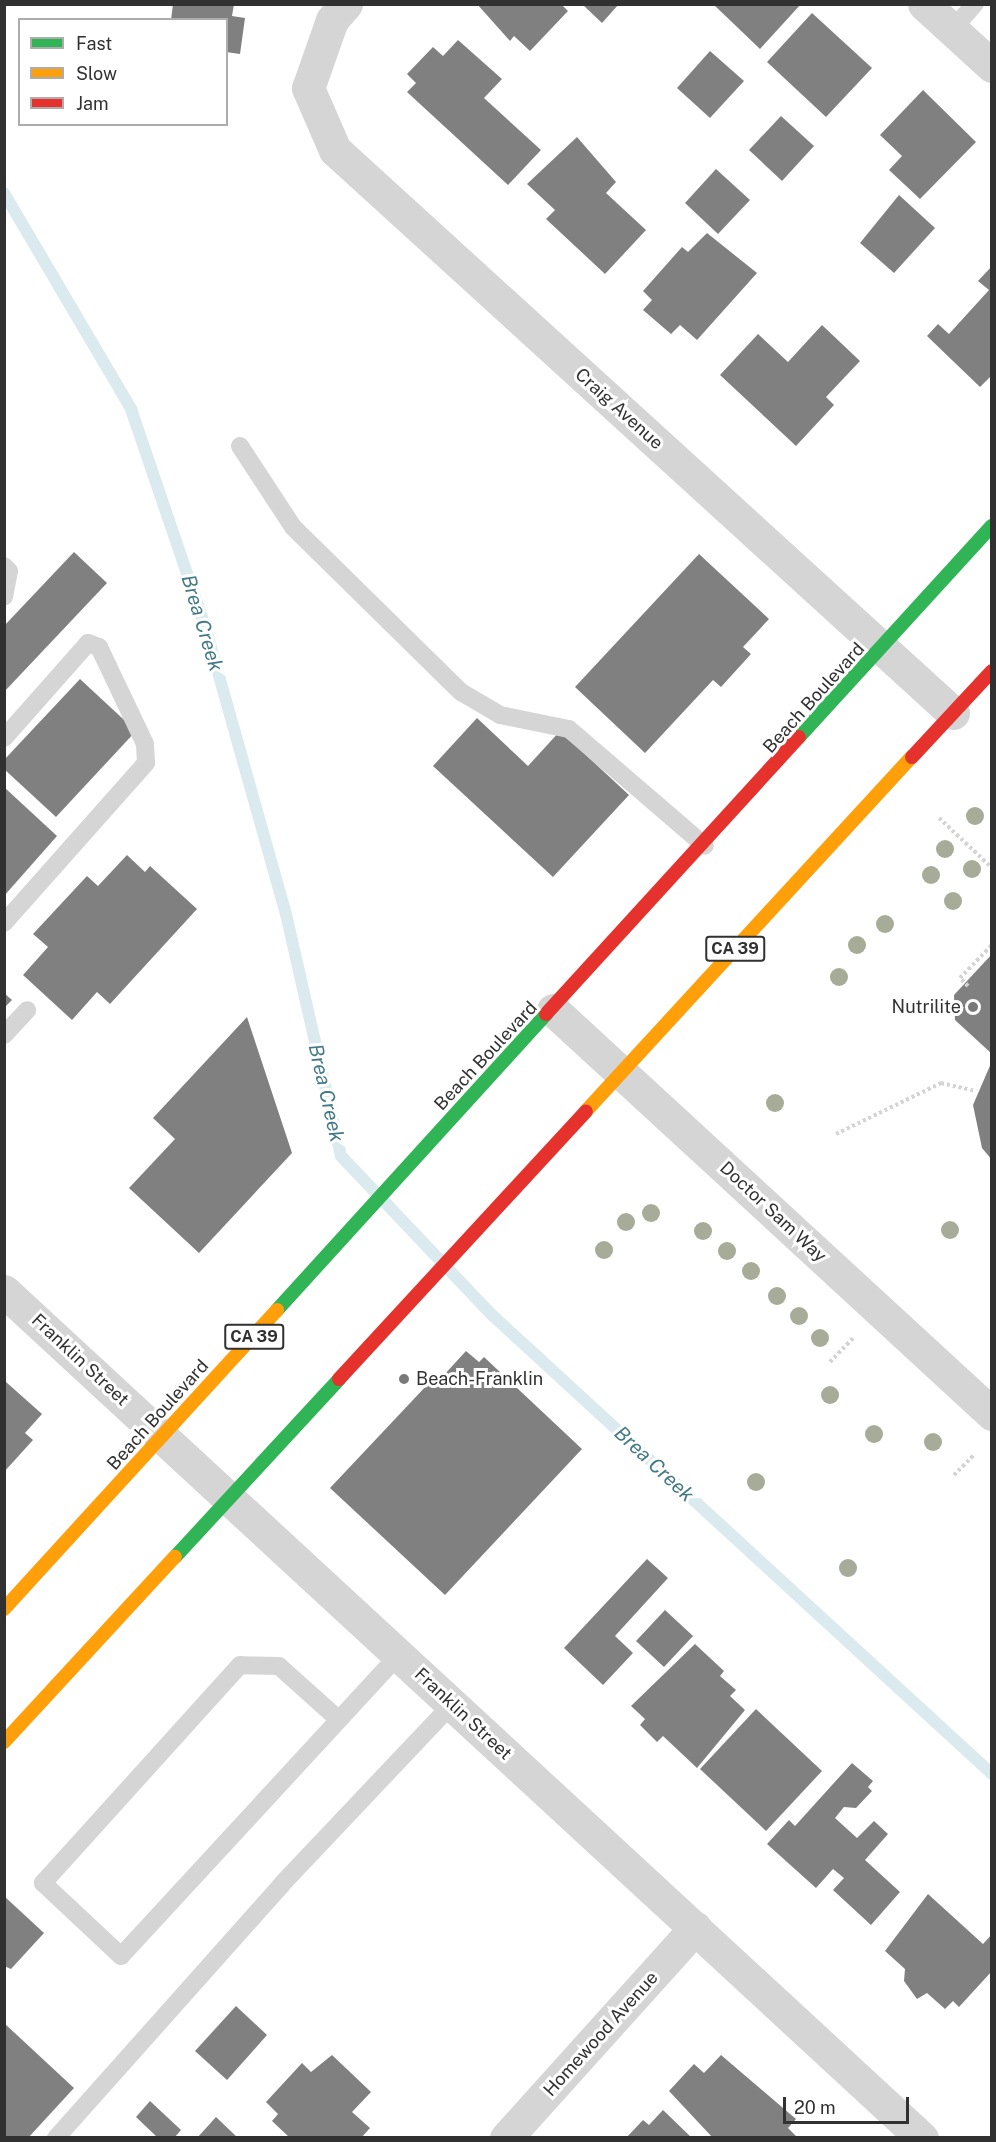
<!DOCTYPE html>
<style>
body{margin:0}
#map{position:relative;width:996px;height:2142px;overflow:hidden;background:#fff;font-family:"Public Sans",sans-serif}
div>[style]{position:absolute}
.stream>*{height:12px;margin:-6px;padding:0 6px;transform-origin:6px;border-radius:6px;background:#dbeaee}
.building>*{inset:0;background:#808080}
.path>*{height:4px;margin-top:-2px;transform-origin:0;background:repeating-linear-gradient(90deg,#d4d4d4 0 3px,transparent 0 6px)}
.lane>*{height:18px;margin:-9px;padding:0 9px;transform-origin:9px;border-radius:9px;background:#d5d5d5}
.street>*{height:33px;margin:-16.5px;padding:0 16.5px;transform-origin:16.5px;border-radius:16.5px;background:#d5d5d5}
.fast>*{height:14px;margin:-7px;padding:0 7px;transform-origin:7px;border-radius:7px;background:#30b455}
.slow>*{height:14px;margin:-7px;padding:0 7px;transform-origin:7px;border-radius:7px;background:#ff9f0a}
.jam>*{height:14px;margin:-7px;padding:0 7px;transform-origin:7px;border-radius:7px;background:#e5322d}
.trees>*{width:18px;height:18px;margin:-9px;border-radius:50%;background:#a6ac98}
.dots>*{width:16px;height:16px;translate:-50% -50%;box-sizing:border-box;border:3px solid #fff;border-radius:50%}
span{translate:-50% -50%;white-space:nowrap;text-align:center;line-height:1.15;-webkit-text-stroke:6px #fff;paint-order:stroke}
.shield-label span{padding:2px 4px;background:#fff;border:2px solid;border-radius:4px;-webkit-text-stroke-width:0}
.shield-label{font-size:16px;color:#313131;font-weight:700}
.street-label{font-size:18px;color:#313131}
.poi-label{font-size:18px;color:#313131}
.right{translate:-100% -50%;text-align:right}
.left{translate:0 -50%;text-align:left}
.water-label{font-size:20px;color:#447a86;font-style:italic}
.frame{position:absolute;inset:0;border:6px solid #313131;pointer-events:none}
.legend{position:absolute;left:18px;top:18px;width:210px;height:108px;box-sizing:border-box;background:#fff;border:2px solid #adadad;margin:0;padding:8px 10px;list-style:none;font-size:18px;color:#313131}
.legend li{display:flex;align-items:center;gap:12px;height:30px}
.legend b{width:30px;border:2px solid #adadad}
.scale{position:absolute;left:783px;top:2097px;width:126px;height:27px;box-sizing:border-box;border:3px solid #313131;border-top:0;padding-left:8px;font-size:18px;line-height:21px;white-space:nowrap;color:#313131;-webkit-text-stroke:4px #fff;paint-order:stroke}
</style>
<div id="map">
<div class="stream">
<div style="left:4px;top:193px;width:251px;rotate:59.5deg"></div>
<div style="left:131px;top:409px;width:229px;rotate:71.2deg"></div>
<div style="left:205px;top:626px;width:299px;rotate:74.3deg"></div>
<div style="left:286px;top:914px;width:248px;rotate:77.2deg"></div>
<div style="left:341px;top:1156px;width:218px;rotate:46.5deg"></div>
<div style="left:491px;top:1314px;width:680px;rotate:42.56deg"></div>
</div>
<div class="building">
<div style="clip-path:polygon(173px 4px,234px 4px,232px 16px,245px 18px,240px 54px,226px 52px,226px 20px,171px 20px)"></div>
<div style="clip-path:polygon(477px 4px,561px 4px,568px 11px,530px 51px,514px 36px,510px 41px)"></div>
<div style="clip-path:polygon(582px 4px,619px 4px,602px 23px)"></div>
<div style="clip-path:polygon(713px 4px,801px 4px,760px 49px)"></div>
<div style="clip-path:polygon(812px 13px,872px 68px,826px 117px,767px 62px)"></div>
<div style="clip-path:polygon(458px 40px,502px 79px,484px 98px,541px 150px,508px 185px,407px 92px,416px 83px,407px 74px,433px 47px,443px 56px)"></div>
<div style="clip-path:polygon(710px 51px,744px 81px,710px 118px,677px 88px)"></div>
<div style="clip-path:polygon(923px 90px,976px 142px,920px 199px,889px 170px,902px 156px,880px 135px)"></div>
<div style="clip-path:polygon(781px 116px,814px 146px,782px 181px,749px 150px)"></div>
<div style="clip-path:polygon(577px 137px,616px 182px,606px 193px,646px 230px,605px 274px,546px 219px,555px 210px,527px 184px)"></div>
<div style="clip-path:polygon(716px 169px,750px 200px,718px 234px,685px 203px)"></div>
<div style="clip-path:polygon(899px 195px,935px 228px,894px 273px,860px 243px)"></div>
<div style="clip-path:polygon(707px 233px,757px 273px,697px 340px,680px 325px,671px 334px,643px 310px,652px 300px,643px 291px,682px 247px,688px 252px)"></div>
<div style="clip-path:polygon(992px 266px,992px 375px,980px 387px,927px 336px,938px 324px,949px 334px,989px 290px,978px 281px)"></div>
<div style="clip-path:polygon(822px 325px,860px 361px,826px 397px,834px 405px,796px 446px,720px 375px,758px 334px,788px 362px)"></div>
<div style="clip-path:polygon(74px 552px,107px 583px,4px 692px,4px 626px)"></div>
<div style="clip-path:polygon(699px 554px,769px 619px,743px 647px,751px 654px,721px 687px,713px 680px,645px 753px,575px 687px)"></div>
<div style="clip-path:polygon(80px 679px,136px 731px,56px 817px,4px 769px,4px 760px)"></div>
<div style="clip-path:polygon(477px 718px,528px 766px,560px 731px,629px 795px,553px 877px,433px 766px)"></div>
<div style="clip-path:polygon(4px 787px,57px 836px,4px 896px)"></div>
<div style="clip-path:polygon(127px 855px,145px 872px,150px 866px,197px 909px,110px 1004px,97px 992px,72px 1020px,23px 975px,48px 947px,33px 934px,87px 876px,98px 886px)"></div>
<div style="clip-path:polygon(992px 954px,992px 1054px,955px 1020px,954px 995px)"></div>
<div style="clip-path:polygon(4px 993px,12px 1000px,4px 1008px)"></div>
<div style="clip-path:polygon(247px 1017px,292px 1153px,199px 1253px,129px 1188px,175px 1139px,153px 1118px)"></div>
<div style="clip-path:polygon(992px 1061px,992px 1160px,982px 1148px,973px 1105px)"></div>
<div style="clip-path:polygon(466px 1351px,479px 1362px,484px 1357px,582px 1449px,445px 1595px,330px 1488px,428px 1384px,432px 1388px)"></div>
<div style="clip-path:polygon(6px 1382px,42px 1414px,25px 1433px,33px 1440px,4px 1472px)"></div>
<div style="clip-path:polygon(647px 1559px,668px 1578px,615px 1636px,633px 1653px,603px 1685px,564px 1648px)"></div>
<div style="clip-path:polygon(665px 1610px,693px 1636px,664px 1667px,636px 1641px)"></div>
<div style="clip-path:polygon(695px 1644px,724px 1671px,720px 1676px,736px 1690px,730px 1696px,745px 1710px,697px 1768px,663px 1736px,657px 1742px,640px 1725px,645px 1719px,631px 1706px)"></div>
<div style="clip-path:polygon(756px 1709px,822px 1771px,766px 1831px,700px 1769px)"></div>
<div style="clip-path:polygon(852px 1763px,873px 1781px,868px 1787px,872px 1791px,856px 1808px,844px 1807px,835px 1818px,857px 1838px,874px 1821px,888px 1834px,865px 1860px,900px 1892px,871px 1925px,833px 1890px,844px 1878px,833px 1869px,816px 1888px,767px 1844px,789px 1820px,795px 1826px)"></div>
<div style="clip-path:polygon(928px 1894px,983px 1944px,992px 1934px,992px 1971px,959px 2007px,953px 2001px,945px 2009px,927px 1993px,917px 1999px,904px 1981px,905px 1969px,885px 1951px)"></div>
<div style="clip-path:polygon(4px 1896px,44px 1933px,11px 1969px,4px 1966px)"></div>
<div style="clip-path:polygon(236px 2006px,267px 2035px,227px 2080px,195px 2051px)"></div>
<div style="clip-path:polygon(4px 2023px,74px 2088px,28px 2138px,4px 2138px)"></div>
<div style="clip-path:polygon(332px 2055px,371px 2092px,352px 2112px,370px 2128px,361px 2138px,290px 2138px,272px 2121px,278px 2114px,266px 2102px,302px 2063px,311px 2072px)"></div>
<div style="clip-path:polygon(721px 2055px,796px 2119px,788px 2128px,798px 2138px,713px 2138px,669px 2091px,694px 2064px,704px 2073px)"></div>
<div style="clip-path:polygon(150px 2101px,181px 2130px,174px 2138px,158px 2138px,136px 2117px)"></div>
<div style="clip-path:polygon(663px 2110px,692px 2138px,626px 2138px,643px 2120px,649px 2125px)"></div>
<div style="clip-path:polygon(216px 2117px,238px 2138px,197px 2138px)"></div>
</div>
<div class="path">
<div style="left:939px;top:818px;width:73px;rotate:43.3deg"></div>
<div style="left:968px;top:986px;width:11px;rotate:-135deg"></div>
<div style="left:960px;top:978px;width:46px;rotate:-45.9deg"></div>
<div style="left:836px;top:1134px;width:117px;rotate:-25.9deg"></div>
<div style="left:941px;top:1083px;width:36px;rotate:13deg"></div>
<div style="left:830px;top:1362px;width:33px;rotate:-46deg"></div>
<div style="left:954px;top:1475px;width:28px;rotate:-45deg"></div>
</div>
<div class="lane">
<div style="left:952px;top:30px;width:35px;rotate:-49deg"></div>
<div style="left:240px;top:446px;width:97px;rotate:56.8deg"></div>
<div style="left:293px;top:527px;width:235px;rotate:44.5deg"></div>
<div style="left:461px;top:692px;width:45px;rotate:30.5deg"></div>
<div style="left:500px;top:715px;width:70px;rotate:11.5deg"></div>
<div style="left:569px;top:729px;width:179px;rotate:40.7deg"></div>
<div style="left:4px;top:566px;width:7px;rotate:45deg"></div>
<div style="left:9px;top:571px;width:26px;rotate:101deg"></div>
<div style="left:4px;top:738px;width:127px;rotate:-48.5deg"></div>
<div style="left:88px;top:643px;width:12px;rotate:20deg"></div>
<div style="left:99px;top:647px;width:107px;rotate:64.6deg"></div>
<div style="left:145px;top:744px;width:19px;rotate:87deg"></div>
<div style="left:146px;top:763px;width:214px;rotate:131.6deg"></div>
<div style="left:4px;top:1035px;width:34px;rotate:-47deg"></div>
<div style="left:338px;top:1719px;width:79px;rotate:-138.1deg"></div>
<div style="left:279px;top:1666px;width:39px;rotate:-179deg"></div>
<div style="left:240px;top:1665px;width:294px;rotate:132.1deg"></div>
<div style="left:43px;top:1883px;width:107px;rotate:43.1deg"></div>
<div style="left:121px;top:1956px;width:410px;rotate:-47.3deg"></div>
<div style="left:56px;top:2138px;width:340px;rotate:-48.3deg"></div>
<div style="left:282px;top:1884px;width:248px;rotate:-46.6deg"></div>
</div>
<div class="street">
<div style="left:346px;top:4px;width:21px;rotate:131deg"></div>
<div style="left:332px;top:20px;width:72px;rotate:109.4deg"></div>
<div style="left:308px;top:88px;width:68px;rotate:66.5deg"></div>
<div style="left:335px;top:150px;width:836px;rotate:42.33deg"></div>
<div style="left:924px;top:4px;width:92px;rotate:42.4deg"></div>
<div style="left:553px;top:1010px;width:597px;rotate:42.62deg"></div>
<div style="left:4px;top:1291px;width:1249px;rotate:42.7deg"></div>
<div style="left:506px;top:2138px;width:283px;rotate:-48deg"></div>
</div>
<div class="fast">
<div style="left:799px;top:737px;width:286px;rotate:-47.6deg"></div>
<div style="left:277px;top:1310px;width:400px;rotate:-47.7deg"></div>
<div style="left:175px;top:1557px;width:242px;rotate:-47.3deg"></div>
</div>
<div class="slow">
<div style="left:586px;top:1111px;width:481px;rotate:-47.4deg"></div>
<div style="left:4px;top:1609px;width:405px;rotate:-47.6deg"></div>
<div style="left:4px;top:1742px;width:252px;rotate:-47.3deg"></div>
</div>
<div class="jam">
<div style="left:912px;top:757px;width:117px;rotate:-47.1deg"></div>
<div style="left:546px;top:1014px;width:375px;rotate:-47.6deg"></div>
<div style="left:339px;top:1379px;width:364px;rotate:-47.3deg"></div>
</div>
<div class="trees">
<div style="left:975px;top:816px"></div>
<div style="left:945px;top:849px"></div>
<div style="left:972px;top:869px"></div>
<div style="left:931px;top:875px"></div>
<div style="left:953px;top:901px"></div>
<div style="left:885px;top:924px"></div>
<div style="left:857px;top:945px"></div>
<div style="left:839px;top:977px"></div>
<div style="left:775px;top:1103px"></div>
<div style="left:651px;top:1213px"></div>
<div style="left:626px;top:1222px"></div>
<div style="left:950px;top:1230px"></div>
<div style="left:703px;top:1231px"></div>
<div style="left:604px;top:1250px"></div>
<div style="left:727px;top:1251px"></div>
<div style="left:751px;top:1271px"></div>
<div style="left:777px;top:1296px"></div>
<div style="left:799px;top:1316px"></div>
<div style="left:820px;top:1338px"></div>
<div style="left:830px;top:1395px"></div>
<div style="left:874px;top:1434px"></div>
<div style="left:933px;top:1442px"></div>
<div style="left:756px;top:1482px"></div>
<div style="left:848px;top:1568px"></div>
</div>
<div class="dots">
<div style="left:973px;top:1007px;background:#797979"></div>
<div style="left:404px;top:1379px;background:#797979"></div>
</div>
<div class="shield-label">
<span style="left:735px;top:949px">CA 39</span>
<span style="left:254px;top:1337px">CA 39</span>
</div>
<div class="street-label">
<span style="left:619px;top:409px;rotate:42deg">Craig Avenue</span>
<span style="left:814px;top:698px;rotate:-48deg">Beach Boulevard</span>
<span style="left:486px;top:1056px;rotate:-47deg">Beach Boulevard</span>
<span style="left:773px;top:1212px;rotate:43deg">Doctor Sam Way</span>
<span style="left:80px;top:1360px;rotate:43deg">Franklin Street</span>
<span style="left:158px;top:1415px;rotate:-48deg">Beach Boulevard</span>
<span style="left:463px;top:1714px;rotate:43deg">Franklin Street</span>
<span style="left:601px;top:2034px;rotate:-48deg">Homewood Avenue</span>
</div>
<div class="poi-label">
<span class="right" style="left:961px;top:1007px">Nutrilite</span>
<span class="left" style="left:416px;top:1379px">Beach-Franklin</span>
</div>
<div class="water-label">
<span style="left:202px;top:623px;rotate:73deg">Brea Creek</span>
<span style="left:326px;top:1093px;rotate:77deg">Brea Creek</span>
<span style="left:654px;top:1464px;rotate:43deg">Brea Creek</span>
</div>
<div class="frame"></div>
<ul class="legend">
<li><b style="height:8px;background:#30b455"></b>Fast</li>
<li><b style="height:8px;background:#ff9f0a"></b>Slow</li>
<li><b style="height:8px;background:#e5322d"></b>Jam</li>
</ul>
<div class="scale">20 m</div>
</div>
